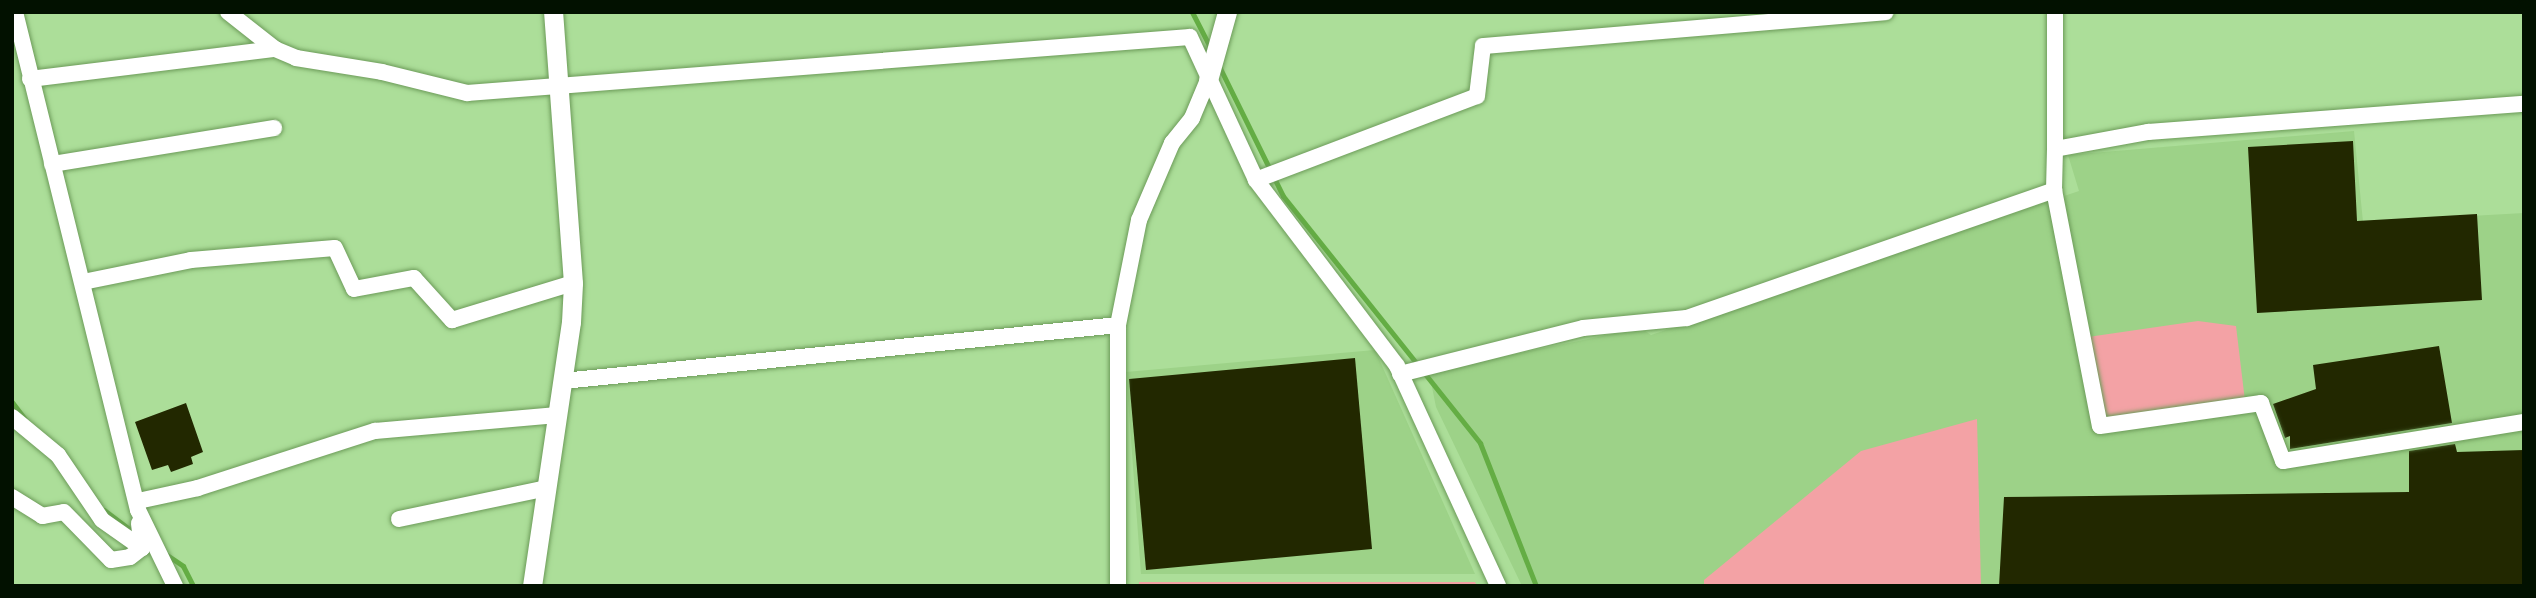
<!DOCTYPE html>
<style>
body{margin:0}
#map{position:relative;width:2536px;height:598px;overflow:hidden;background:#acde99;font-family:Quicksand,sans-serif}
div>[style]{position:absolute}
.built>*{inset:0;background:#9dd288}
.green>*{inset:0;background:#f3a2a5}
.stream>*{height:5px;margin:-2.5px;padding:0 2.5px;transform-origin:2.5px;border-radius:2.5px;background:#64ad44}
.building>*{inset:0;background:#222800}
.roads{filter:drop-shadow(0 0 2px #6c9b59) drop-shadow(0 0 2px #6c9b59)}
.minor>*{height:16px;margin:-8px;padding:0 8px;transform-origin:8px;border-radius:8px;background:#fff}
.tertiary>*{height:19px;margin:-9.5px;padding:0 9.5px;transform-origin:9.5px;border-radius:9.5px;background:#fff}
span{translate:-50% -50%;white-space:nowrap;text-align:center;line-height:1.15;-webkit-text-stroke:7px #ddf7d4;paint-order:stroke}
.frame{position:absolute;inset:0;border:14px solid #021100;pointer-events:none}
</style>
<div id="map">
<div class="built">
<div style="clip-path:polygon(2354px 131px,2363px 222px,2524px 213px,2524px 586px,1522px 586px,1436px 407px,1429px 372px,1641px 328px,1651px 335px,2079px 191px,2068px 155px)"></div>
<div style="clip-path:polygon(1375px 350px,1475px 574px,1141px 574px,1126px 372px)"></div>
</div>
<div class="green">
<div style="clip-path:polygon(2198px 321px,2236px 326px,2245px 401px,2101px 423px,2088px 337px)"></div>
<div style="clip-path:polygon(1977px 419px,1981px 586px,1704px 586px,1704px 580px,1861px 451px)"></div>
<div style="clip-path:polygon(1139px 582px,1475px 582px,1477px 586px,1139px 586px)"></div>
</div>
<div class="stream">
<div style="left:1192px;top:12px;width:42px;rotate:62.8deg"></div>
<div style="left:1218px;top:64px;width:147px;rotate:63.8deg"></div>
<div style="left:1283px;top:196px;width:316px;rotate:51.4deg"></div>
<div style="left:1480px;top:443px;width:154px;rotate:68.6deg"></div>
<div style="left:12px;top:402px;width:21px;rotate:53deg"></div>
<div style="left:104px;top:510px;width:39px;rotate:37deg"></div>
<div style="left:164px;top:553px;width:23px;rotate:34deg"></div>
<div style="left:183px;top:566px;width:22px;rotate:63deg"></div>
</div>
<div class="building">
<div style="clip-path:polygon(2353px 141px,2357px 221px,2477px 214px,2482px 300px,2257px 313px,2248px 147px)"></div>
<div style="clip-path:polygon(2439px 346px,2452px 423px,2290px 449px,2290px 436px,2285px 438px,2273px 404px,2316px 389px,2313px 365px)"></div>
<div style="clip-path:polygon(1355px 358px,1372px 549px,1146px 570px,1129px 379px)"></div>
<div style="clip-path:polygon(186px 403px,203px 452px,191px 457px,193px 464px,171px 472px,168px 465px,152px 470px,135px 422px)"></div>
<div style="clip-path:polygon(2455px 444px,2457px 452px,2524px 450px,2524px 586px,1999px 586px,2004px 497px,2409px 492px,2409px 451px)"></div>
</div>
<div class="roads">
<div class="minor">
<div style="left:15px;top:12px;width:513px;rotate:76.13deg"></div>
<div style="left:138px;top:510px;width:85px;rotate:64deg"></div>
<div style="left:228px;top:12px;width:60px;rotate:38.2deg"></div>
<div style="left:2055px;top:12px;width:137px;rotate:90deg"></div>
<div style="left:2055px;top:149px;width:95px;rotate:-10.4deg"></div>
<div style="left:2148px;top:132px;width:377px;rotate:-4.3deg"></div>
<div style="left:30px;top:79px;width:247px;rotate:-7deg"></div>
<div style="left:275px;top:49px;width:23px;rotate:23deg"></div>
<div style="left:296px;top:58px;width:87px;rotate:9.2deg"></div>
<div style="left:382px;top:72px;width:88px;rotate:13.9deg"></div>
<div style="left:467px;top:93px;width:725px;rotate:-4.43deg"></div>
<div style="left:1190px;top:37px;width:157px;rotate:65.2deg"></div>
<div style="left:1256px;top:180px;width:233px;rotate:52.8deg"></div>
<div style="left:1397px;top:366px;width:242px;rotate:65.3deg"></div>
<div style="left:2055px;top:149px;width:41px;rotate:91.4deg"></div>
<div style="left:2054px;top:190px;width:240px;rotate:79deg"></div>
<div style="left:2100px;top:426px;width:163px;rotate:-8.1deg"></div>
<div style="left:2261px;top:403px;width:62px;rotate:69.2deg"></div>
<div style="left:2283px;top:461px;width:244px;rotate:-9.2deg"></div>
<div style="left:52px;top:164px;width:225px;rotate:-9.2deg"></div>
<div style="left:1256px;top:180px;width:236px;rotate:-20.8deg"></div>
<div style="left:1477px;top:96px;width:50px;rotate:-83.2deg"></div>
<div style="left:1483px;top:46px;width:404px;rotate:-4.8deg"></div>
<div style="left:83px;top:282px;width:110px;rotate:-11.5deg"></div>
<div style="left:191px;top:260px;width:144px;rotate:-4.8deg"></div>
<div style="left:335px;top:248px;width:45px;rotate:65.1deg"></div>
<div style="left:354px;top:289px;width:61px;rotate:-10.4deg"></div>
<div style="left:414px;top:278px;width:57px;rotate:47.9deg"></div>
<div style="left:452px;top:320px;width:127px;rotate:-17deg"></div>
<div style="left:1400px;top:374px;width:189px;rotate:-14.1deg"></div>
<div style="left:1583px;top:328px;width:104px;rotate:-5.5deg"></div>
<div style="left:1687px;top:318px;width:389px;rotate:-19.2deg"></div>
<div style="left:563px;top:381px;width:558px;rotate:-5.76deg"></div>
<div style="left:12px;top:417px;width:60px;rotate:39.6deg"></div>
<div style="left:58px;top:455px;width:78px;rotate:55.9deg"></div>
<div style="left:102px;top:520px;width:49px;rotate:35deg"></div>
<div style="left:12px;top:497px;width:36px;rotate:32deg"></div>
<div style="left:42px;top:516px;width:22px;rotate:-10deg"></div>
<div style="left:64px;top:512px;width:67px;rotate:45.6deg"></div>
<div style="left:111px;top:560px;width:19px;rotate:-9deg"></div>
<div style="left:130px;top:557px;width:15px;rotate:-37deg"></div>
<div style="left:142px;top:548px;width:25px;rotate:-97deg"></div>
<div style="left:138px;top:501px;width:61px;rotate:-12.2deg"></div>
<div style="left:198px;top:488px;width:186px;rotate:-17.9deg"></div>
<div style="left:375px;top:431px;width:183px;rotate:-5deg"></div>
<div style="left:399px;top:519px;width:152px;rotate:-11.8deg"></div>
<div style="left:1118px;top:586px;width:261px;rotate:-90deg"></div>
<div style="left:1118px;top:325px;width:107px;rotate:-78.7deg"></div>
<div style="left:1139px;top:220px;width:84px;rotate:-66.8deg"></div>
<div style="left:1172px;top:143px;width:32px;rotate:-51deg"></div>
<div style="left:1192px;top:118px;width:41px;rotate:-67.2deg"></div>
</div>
<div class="tertiary">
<div style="left:1208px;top:80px;width:71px;rotate:-74.4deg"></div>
<div style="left:532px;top:586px;width:267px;rotate:-81.6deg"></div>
<div style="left:571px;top:322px;width:39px;rotate:-87deg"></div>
<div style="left:573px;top:283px;width:272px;rotate:-94.2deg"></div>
</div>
</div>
<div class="frame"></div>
</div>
